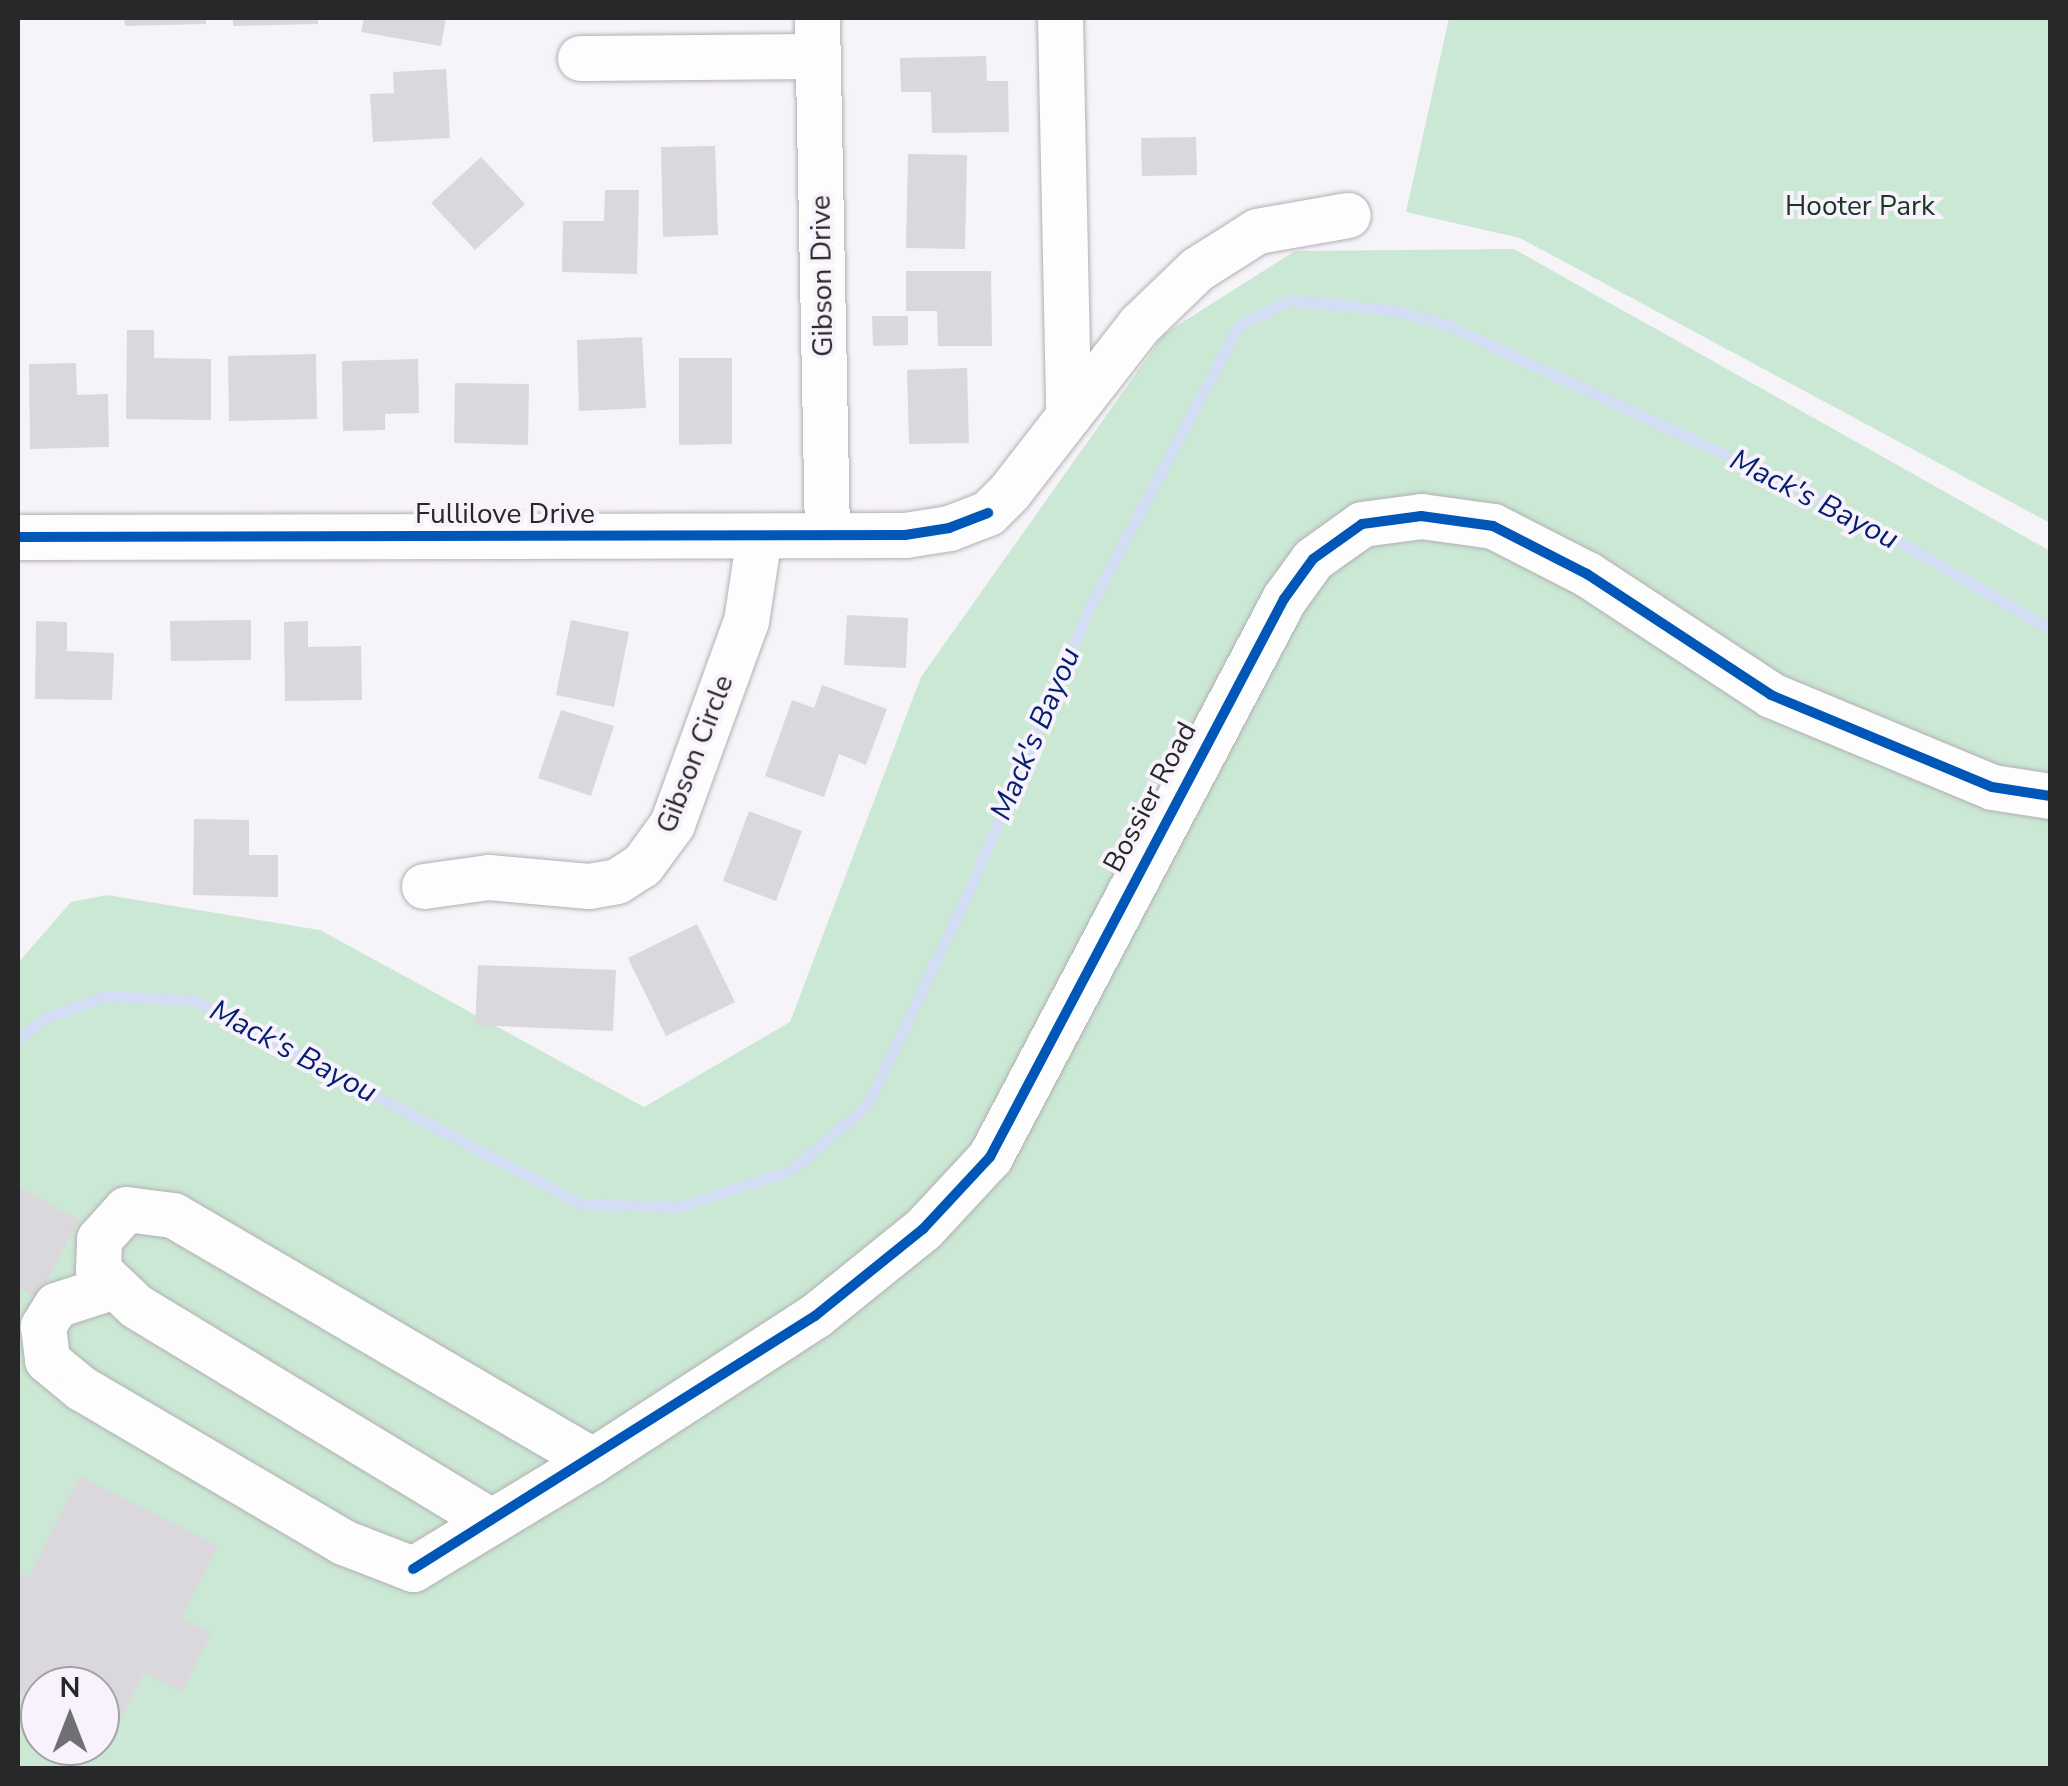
<!DOCTYPE html>
<style>
body{margin:0}
#map{position:relative;width:2068px;height:1786px;overflow:hidden;background:#f7f4f9;font-family:"Nunito Sans",sans-serif}
div>[style]{position:absolute}
.green>*{inset:0;background:#cbe8d4}
.stream>*{height:11px;margin:-5.5px;padding:0 5.5px;transform-origin:5.5px;border-radius:5.5px;background:#d3def4}
.building>*{inset:0;background:#dad8dc}
.roads{filter:drop-shadow(0 0 2px #b2b0b3) drop-shadow(0 0 2px #b2b0b3)}
.minor>*{height:45px;margin:-22.5px;padding:0 22.5px;transform-origin:22.5px;border-radius:22.5px;background:#fefdfe}
.cycleway>*{height:10px;margin:-5px;padding:0 5px;transform-origin:5px;border-radius:5px;background:#0057b8}
span{translate:-50% -50%;white-space:nowrap;text-align:center;line-height:1.15;-webkit-text-stroke:8px #f7f2fb;paint-order:stroke}
.park-label{font-size:28px;color:#173822}
.street-label{font-size:28px;color:#28272a}
.water-label{font-size:30px;color:#041f70;font-style:italic}
.frame{position:absolute;inset:0;border:20px solid #28272a;pointer-events:none}
.north{position:absolute;left:20px;top:1666px;width:100px;height:100px;box-sizing:border-box;background:#f7f2fb;border:2px solid #a4a1a7;border-radius:50%;rotate:0deg;font-size:28px;font-weight:700;line-height:40px;text-align:center;color:#28272a}
.north::after{content:'';display:block;margin:auto;width:35px;height:45px;background:#706f72;clip-path:polygon(50% 0,100% 100%,50% 72%,0 100%)}
</style>
<div id="map">
<div class="green">
<div style="clip-path:polygon(1449px 18px,2050px 18px,2050px 523px,1520px 238px,1406px 212px)"></div>
<div style="clip-path:polygon(evenodd,1514px 249px,2050px 551px,2050px 1768px,18px 1768px,18px 963px,71px 902px,107px 895px,320px 930px,644px 1107px,790px 1022px,921px 677px,1164px 334px,1295px 251px,1514px 249px,40px 1686px,100px 1686px,100px 1746px,40px 1746px,40px 1686px)"></div>
</div>
<div class="stream">
<div style="left:18px;top:1039px;width:34px;rotate:-38deg"></div>
<div style="left:45px;top:1018px;width:65px;rotate:-19.8deg"></div>
<div style="left:106px;top:996px;width:87px;rotate:2.6deg"></div>
<div style="left:193px;top:1000px;width:439px;rotate:27.7deg"></div>
<div style="left:582px;top:1204px;width:96px;rotate:1.8deg"></div>
<div style="left:678px;top:1207px;width:118px;rotate:-17.8deg"></div>
<div style="left:790px;top:1171px;width:103px;rotate:-40.7deg"></div>
<div style="left:868px;top:1104px;width:246px;rotate:-64.7deg"></div>
<div style="left:973px;top:882px;width:300px;rotate:-67deg"></div>
<div style="left:1090px;top:606px;width:317px;rotate:-62.1deg"></div>
<div style="left:1238px;top:326px;width:57px;rotate:-27deg"></div>
<div style="left:1289px;top:300px;width:109px;rotate:5.8deg"></div>
<div style="left:1397px;top:311px;width:50px;rotate:15.2deg"></div>
<div style="left:1445px;top:324px;width:440px;rotate:25deg"></div>
<div style="left:1844px;top:510px;width:238px;rotate:30deg"></div>
</div>
<div class="building">
<div style="clip-path:polygon(124px 18px,206px 18px,206px 24px,125px 26px)"></div>
<div style="clip-path:polygon(233px 18px,318px 18px,318px 24px,233px 26px)"></div>
<div style="clip-path:polygon(364px 18px,446px 18px,441px 46px,361px 32px)"></div>
<div style="clip-path:polygon(986px 56px,987px 81px,1008px 81px,1009px 132px,932px 133px,931px 92px,901px 92px,900px 58px)"></div>
<div style="clip-path:polygon(446px 69px,450px 138px,373px 142px,370px 94px,394px 93px,393px 72px)"></div>
<div style="clip-path:polygon(1196px 137px,1197px 175px,1142px 176px,1141px 138px)"></div>
<div style="clip-path:polygon(715px 146px,718px 235px,663px 237px,661px 147px)"></div>
<div style="clip-path:polygon(908px 154px,967px 155px,965px 249px,906px 248px)"></div>
<div style="clip-path:polygon(481px 157px,525px 204px,475px 250px,431px 203px)"></div>
<div style="clip-path:polygon(605px 190px,639px 190px,637px 274px,562px 272px,563px 221px,604px 221px)"></div>
<div style="clip-path:polygon(906px 271px,991px 271px,992px 346px,938px 346px,937px 311px,906px 311px)"></div>
<div style="clip-path:polygon(872px 316px,908px 316px,908px 345px,873px 346px)"></div>
<div style="clip-path:polygon(127px 330px,154px 330px,154px 358px,211px 359px,211px 420px,126px 419px)"></div>
<div style="clip-path:polygon(642px 337px,646px 408px,579px 411px,577px 340px)"></div>
<div style="clip-path:polygon(316px 354px,317px 419px,229px 421px,228px 356px)"></div>
<div style="clip-path:polygon(679px 358px,732px 358px,732px 444px,679px 445px)"></div>
<div style="clip-path:polygon(418px 359px,419px 413px,385px 414px,385px 430px,343px 431px,342px 361px)"></div>
<div style="clip-path:polygon(76px 363px,77px 395px,108px 394px,109px 447px,30px 449px,29px 364px)"></div>
<div style="clip-path:polygon(967px 368px,969px 443px,909px 444px,907px 370px)"></div>
<div style="clip-path:polygon(455px 383px,529px 384px,528px 445px,454px 443px)"></div>
<div style="clip-path:polygon(847px 615px,908px 618px,906px 668px,844px 665px)"></div>
<div style="clip-path:polygon(251px 620px,251px 660px,171px 661px,170px 621px)"></div>
<div style="clip-path:polygon(571px 620px,629px 632px,614px 707px,556px 695px)"></div>
<div style="clip-path:polygon(36px 621px,67px 622px,67px 651px,114px 653px,112px 700px,35px 699px)"></div>
<div style="clip-path:polygon(308px 621px,308px 647px,361px 646px,362px 700px,285px 701px,284px 622px)"></div>
<div style="clip-path:polygon(822px 685px,887px 709px,866px 765px,839px 754px,824px 797px,765px 776px,792px 700px,814px 708px)"></div>
<div style="clip-path:polygon(561px 710px,614px 726px,591px 796px,538px 778px)"></div>
<div style="clip-path:polygon(749px 811px,802px 831px,776px 901px,723px 881px)"></div>
<div style="clip-path:polygon(194px 819px,249px 820px,249px 855px,278px 855px,278px 897px,193px 895px)"></div>
<div style="clip-path:polygon(697px 924px,735px 1002px,666px 1036px,628px 958px)"></div>
<div style="clip-path:polygon(478px 965px,616px 970px,613px 1031px,475px 1025px)"></div>
<div style="clip-path:polygon(20px 1188px,80px 1220px,37px 1298px,18px 1287px)"></div>
<div style="clip-path:polygon(80px 1476px,218px 1546px,181px 1618px,211px 1633px,182px 1692px,144px 1673px,111px 1738px,100px 1732px,100px 1686px,40px 1686px,40px 1702px,18px 1691px,18px 1583px,22px 1574px,29px 1577px)"></div>
</div>
<div class="roads">
<div class="minor">
<div style="left:817px;top:18px;width:517px;rotate:88.89deg"></div>
<div style="left:1060px;top:18px;width:397px;rotate:88.8deg"></div>
<div style="left:580px;top:58px;width:238px;rotate:-0.5deg"></div>
<div style="left:18px;top:537px;width:887px;rotate:-0.13deg"></div>
<div style="left:905px;top:535px;width:45px;rotate:-9deg"></div>
<div style="left:949px;top:528px;width:42px;rotate:-21deg"></div>
<div style="left:988px;top:513px;width:30px;rotate:-45deg"></div>
<div style="left:1009px;top:492px;width:213px;rotate:-52.1deg"></div>
<div style="left:1140px;top:324px;width:79px;rotate:-44deg"></div>
<div style="left:1197px;top:269px;width:71px;rotate:-32.3deg"></div>
<div style="left:1257px;top:231px;width:92px;rotate:-10deg"></div>
<div style="left:424px;top:886px;width:65px;rotate:-8deg"></div>
<div style="left:488px;top:877px;width:101px;rotate:5.1deg"></div>
<div style="left:589px;top:886px;width:28px;rotate:-10deg"></div>
<div style="left:617px;top:881px;width:30px;rotate:-33deg"></div>
<div style="left:642px;top:865px;width:51px;rotate:-53.8deg"></div>
<div style="left:672px;top:824px;width:216px;rotate:-70deg"></div>
<div style="left:746px;top:621px;width:86px;rotate:-81.3deg"></div>
<div style="left:114px;top:1286px;width:61px;rotate:161.9deg"></div>
<div style="left:56px;top:1305px;width:25px;rotate:122deg"></div>
<div style="left:43px;top:1326px;width:34px;rotate:83deg"></div>
<div style="left:47px;top:1360px;width:44px;rotate:39.5deg"></div>
<div style="left:81px;top:1388px;width:304px;rotate:30.4deg"></div>
<div style="left:343px;top:1542px;width:75px;rotate:21.1deg"></div>
<div style="left:413px;top:1569px;width:210px;rotate:-31.2deg"></div>
<div style="left:593px;top:1460px;width:265px;rotate:-33deg"></div>
<div style="left:815px;top:1316px;width:139px;rotate:-38.9deg"></div>
<div style="left:923px;top:1229px;width:98px;rotate:-47.1deg"></div>
<div style="left:990px;top:1157px;width:631px;rotate:-62.22deg"></div>
<div style="left:1284px;top:599px;width:49px;rotate:-54.1deg"></div>
<div style="left:1313px;top:559px;width:60px;rotate:-35.5deg"></div>
<div style="left:1362px;top:524px;width:60px;rotate:-7.7deg"></div>
<div style="left:1421px;top:516px;width:73px;rotate:7.9deg"></div>
<div style="left:1493px;top:526px;width:106px;rotate:27.1deg"></div>
<div style="left:1587px;top:574px;width:220px;rotate:33.3deg"></div>
<div style="left:1771px;top:695px;width:239px;rotate:22.6deg"></div>
<div style="left:1992px;top:787px;width:59px;rotate:8.8deg"></div>
<div style="left:491px;top:1521px;width:415px;rotate:-148.8deg"></div>
<div style="left:136px;top:1306px;width:52px;rotate:-136.5deg"></div>
<div style="left:98px;top:1270px;width:31px;rotate:-88deg"></div>
<div style="left:99px;top:1239px;width:40px;rotate:-48deg"></div>
<div style="left:126px;top:1209px;width:47px;rotate:7.3deg"></div>
<div style="left:173px;top:1215px;width:486px;rotate:30.3deg"></div>
</div>
</div>
<div class="cycleway">
<div style="left:18px;top:537px;width:887px;rotate:-0.13deg"></div>
<div style="left:905px;top:535px;width:45px;rotate:-9deg"></div>
<div style="left:949px;top:528px;width:42px;rotate:-21deg"></div>
<div style="left:413px;top:1569px;width:475px;rotate:-32.2deg"></div>
<div style="left:815px;top:1316px;width:139px;rotate:-38.9deg"></div>
<div style="left:923px;top:1229px;width:98px;rotate:-47.1deg"></div>
<div style="left:990px;top:1157px;width:631px;rotate:-62.22deg"></div>
<div style="left:1284px;top:599px;width:49px;rotate:-54.1deg"></div>
<div style="left:1313px;top:559px;width:60px;rotate:-35.5deg"></div>
<div style="left:1362px;top:524px;width:60px;rotate:-7.7deg"></div>
<div style="left:1421px;top:516px;width:73px;rotate:7.9deg"></div>
<div style="left:1493px;top:526px;width:106px;rotate:27.1deg"></div>
<div style="left:1587px;top:574px;width:220px;rotate:33.3deg"></div>
<div style="left:1771px;top:695px;width:239px;rotate:22.6deg"></div>
<div style="left:1992px;top:787px;width:59px;rotate:8.8deg"></div>
</div>
<div class="park-label">
<span style="left:1860px;top:206px">Hooter Park</span>
</div>
<div class="street-label">
<span style="left:822px;top:276px;rotate:-91deg">Gibson Drive</span>
<span style="left:505px;top:514px">Fullilove Drive</span>
<span style="left:695px;top:754px;rotate:-69deg">Gibson Circle</span>
<span style="left:1150px;top:797px;rotate:-62deg">Bossier Road</span>
</div>
<div class="water-label">
<span style="left:1814px;top:500px;rotate:27deg">Mack's Bayou</span>
<span style="left:1036px;top:734px;rotate:-67deg">Mack's Bayou</span>
<span style="left:293px;top:1052px;rotate:28deg">Mack's Bayou</span>
</div>
<div class="frame"></div>
<div class="north">N</div>
</div>
